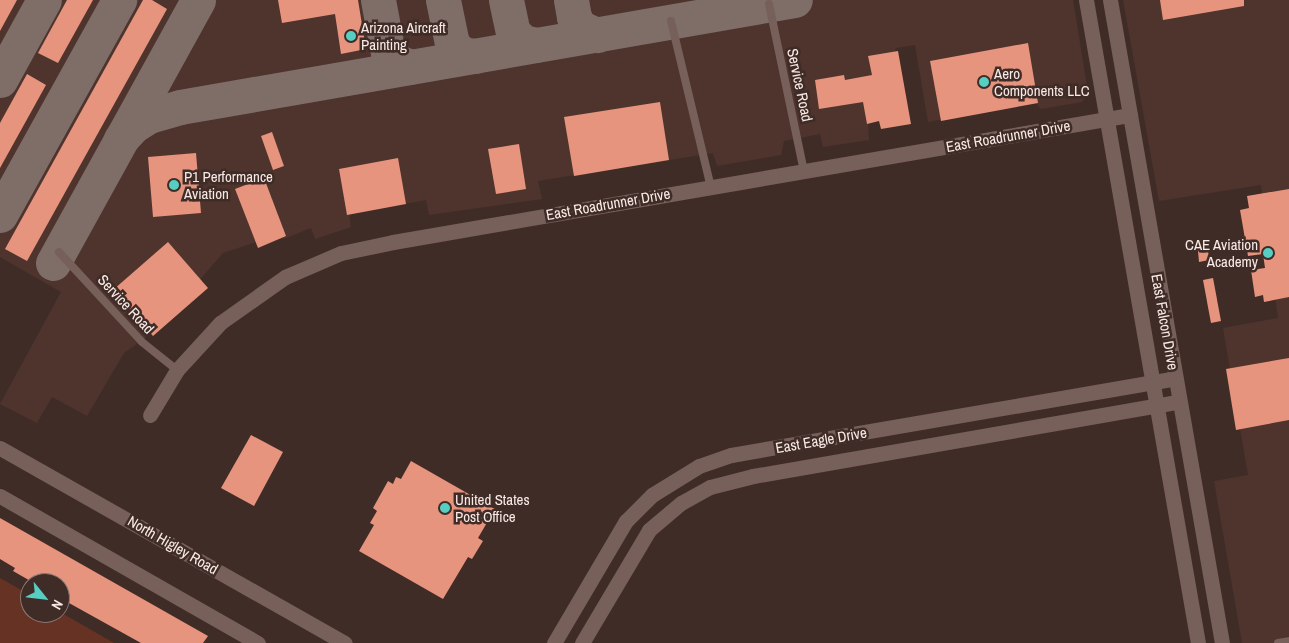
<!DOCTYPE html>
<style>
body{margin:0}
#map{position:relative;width:1289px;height:643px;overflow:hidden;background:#402c27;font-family:"Archivo Narrow",sans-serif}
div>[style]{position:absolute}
.built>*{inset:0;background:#4e342d}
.green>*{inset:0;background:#653224}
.taxiway>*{height:35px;margin:-17.5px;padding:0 17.5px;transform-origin:17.5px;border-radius:17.5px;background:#7f6d68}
.building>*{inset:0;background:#e7947e}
.lane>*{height:8px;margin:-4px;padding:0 4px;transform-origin:4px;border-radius:4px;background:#77605a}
.street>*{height:15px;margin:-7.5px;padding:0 7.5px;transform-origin:7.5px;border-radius:7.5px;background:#77605a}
.secondary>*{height:15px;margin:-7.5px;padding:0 7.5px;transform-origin:7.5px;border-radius:7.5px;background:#77605a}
.dots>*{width:14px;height:14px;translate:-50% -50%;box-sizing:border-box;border:2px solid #402c27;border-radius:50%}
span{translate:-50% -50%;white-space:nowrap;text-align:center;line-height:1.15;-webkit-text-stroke:5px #402c27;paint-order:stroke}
.poi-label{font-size:15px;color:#f8eae6}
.left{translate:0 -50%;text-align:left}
.right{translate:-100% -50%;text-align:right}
.street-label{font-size:15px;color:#f8eae6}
.north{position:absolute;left:20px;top:573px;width:50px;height:50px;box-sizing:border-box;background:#402c27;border:1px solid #8a7873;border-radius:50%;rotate:119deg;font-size:14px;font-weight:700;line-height:20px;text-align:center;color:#f8eae6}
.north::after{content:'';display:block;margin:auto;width:18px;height:22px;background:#57cec2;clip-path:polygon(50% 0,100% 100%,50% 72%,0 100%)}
</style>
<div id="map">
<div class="built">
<div style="clip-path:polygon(0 0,1073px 0,1088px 92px,1082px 102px,1041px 109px,1034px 100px,928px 122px,915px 45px,896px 48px,868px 121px,869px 140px,823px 147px,820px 134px,784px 141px,781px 155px,717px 166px,713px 153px,538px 181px,542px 199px,429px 215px,426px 200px,349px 214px,351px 227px,315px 239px,311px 228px,286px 238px,256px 242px,223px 253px,155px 331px,124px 353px,87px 416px,52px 397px,37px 423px,0 404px,61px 292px,0 257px)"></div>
<div style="clip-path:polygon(1123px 0,1289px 0,1289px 643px,1242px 643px,1214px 481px,1248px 475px,1223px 328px,1278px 318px,1261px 185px,1159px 201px)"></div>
</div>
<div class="green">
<div style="clip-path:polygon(0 578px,30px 595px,30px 613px,60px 612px,114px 643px,0 643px)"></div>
</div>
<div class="taxiway">
<div style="left:378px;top:0;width:54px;rotate:79.3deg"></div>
<div style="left:388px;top:53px;width:9px;rotate:54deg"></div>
<div style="left:393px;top:60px;width:19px;rotate:21deg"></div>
<div style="left:443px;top:0;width:45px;rotate:78.4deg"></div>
<div style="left:452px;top:44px;width:14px;rotate:45deg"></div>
<div style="left:462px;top:54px;width:13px;rotate:9deg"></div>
<div style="left:506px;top:0;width:33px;rotate:78deg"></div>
<div style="left:513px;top:32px;width:14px;rotate:45deg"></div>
<div style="left:523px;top:42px;width:13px;rotate:13deg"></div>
<div style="left:571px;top:0;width:17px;rotate:80deg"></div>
<div style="left:574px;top:17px;width:11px;rotate:63deg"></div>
<div style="left:579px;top:27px;width:20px;rotate:24deg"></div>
<div style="left:0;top:80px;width:91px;rotate:-61.2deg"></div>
<div style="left:121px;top:139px;width:18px;rotate:-47deg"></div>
<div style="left:133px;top:126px;width:19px;rotate:-32deg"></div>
<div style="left:149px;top:116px;width:32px;rotate:-16deg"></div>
<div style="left:180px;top:107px;width:624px;rotate:-9.87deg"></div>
<div style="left:0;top:215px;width:246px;rotate:-61deg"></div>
<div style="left:53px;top:263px;width:300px;rotate:-61.1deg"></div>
</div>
<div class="building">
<div style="clip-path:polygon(0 0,17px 0,0 31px)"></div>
<div style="clip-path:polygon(67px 0,93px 0,58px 63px,38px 53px)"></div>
<div style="clip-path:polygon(143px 0,152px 0,167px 9px,27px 261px,5px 249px)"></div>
<div style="clip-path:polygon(278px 0,358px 0,366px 49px,341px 54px,335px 14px,282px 23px)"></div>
<div style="clip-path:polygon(1160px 0,1244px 0,1244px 6px,1163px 20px)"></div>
<div style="clip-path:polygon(1028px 43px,1038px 103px,941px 121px,930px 61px)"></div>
<div style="clip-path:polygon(898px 51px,911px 124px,881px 129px,879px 121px,867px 124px,863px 102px,819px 109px,815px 80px,844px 75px,845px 80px,872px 75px,868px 56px)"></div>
<div style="clip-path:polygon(27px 74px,46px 85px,0 168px,0 123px)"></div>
<div style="clip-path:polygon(660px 102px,669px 160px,574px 176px,564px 117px)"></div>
<div style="clip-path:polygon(272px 132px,284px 166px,273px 170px,261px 136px)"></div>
<div style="clip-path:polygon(519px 144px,526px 189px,496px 194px,488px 149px)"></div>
<div style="clip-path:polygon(196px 153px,201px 213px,153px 217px,148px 157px)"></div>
<div style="clip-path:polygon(398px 158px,406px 204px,347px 215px,339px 169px)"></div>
<div style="clip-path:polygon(264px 178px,286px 236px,258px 248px,235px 189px)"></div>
<div style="clip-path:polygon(1289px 189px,1289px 297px,1264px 302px,1263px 295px,1255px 297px,1251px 270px,1265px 268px,1263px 254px,1248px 256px,1240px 210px,1249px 208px,1247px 196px)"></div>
<div style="clip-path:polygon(1207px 239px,1209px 260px,1199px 262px,1197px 240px)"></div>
<div style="clip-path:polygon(168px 242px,208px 288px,153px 336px,113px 290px)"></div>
<div style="clip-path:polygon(1213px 278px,1221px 321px,1211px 323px,1203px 280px)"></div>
<div style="clip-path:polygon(1289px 358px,1289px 420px,1236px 430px,1226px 369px)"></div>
<div style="clip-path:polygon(251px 435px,283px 452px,254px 506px,221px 488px)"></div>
<div style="clip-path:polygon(411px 461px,495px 509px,478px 538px,483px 541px,472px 559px,468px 557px,443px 599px,359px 551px,374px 525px,370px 523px,377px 511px,373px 508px,388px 481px,393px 484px,396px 477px,401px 479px)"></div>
<div style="clip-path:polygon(0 518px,208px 636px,203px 643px,141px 643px,60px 598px,60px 583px,34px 583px,13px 571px,15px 568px,0 559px)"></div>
</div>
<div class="lane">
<div style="left:769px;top:4px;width:171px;rotate:78.2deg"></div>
<div style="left:671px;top:21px;width:171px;rotate:76.5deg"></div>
<div style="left:59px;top:252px;width:122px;rotate:47.3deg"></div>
<div style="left:142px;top:342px;width:45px;rotate:38.7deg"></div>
<div style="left:1278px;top:643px;width:11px;rotate:-10deg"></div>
</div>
<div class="street">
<div style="left:1086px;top:0;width:653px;rotate:80.12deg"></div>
<div style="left:1110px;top:0;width:653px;rotate:80.12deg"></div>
<div style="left:150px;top:415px;width:52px;rotate:-59deg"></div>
<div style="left:177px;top:370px;width:64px;rotate:-47.5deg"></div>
<div style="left:220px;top:323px;width:80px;rotate:-35.3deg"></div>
<div style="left:285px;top:277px;width:61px;rotate:-23.2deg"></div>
<div style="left:341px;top:253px;width:53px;rotate:-11.9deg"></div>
<div style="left:393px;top:242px;width:748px;rotate:-9.78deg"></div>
<div style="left:0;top:496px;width:297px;rotate:29.7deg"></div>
<div style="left:554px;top:643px;width:142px;rotate:-59.5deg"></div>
<div style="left:626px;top:521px;width:37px;rotate:-45deg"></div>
<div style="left:652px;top:495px;width:55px;rotate:-31.7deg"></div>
<div style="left:699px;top:466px;width:34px;rotate:-19deg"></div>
<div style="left:731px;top:455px;width:451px;rotate:-9.8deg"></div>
<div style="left:582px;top:643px;width:131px;rotate:-59.3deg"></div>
<div style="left:649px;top:530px;width:42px;rotate:-40.2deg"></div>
<div style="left:681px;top:503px;width:33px;rotate:-29deg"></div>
<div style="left:710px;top:487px;width:44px;rotate:-14.3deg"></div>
<div style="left:753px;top:476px;width:432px;rotate:-9.9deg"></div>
</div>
<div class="secondary">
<div style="left:0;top:448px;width:396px;rotate:29.5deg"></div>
</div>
<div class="dots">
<div style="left:351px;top:36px;background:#57cec2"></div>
<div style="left:984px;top:82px;background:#57cec2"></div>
<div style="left:174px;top:185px;background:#57cec2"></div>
<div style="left:1268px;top:253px;background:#57cec2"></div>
<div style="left:445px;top:508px;background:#57cec2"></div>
</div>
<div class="poi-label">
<span class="left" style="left:361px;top:36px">Arizona Aircraft<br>Painting</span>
<span class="left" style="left:994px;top:82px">Aero<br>Components LLC</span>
<span class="left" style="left:184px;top:185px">P1 Performance<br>Aviation</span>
<span class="right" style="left:1258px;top:253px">CAE Aviation<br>Academy</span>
<span class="left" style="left:455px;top:508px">United States<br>Post Office</span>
</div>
<div class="street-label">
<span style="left:800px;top:85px;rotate:78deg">Service Road</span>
<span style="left:1008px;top:136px;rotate:-10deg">East Roadrunner Drive</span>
<span style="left:608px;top:204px;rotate:-10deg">East Roadrunner Drive</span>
<span style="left:126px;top:304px;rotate:47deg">Service Road</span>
<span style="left:1165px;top:322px;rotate:80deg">East Falcon Drive</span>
<span style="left:821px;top:440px;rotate:-10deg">East Eagle Drive</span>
<span style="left:173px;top:545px;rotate:30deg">North Higley Road</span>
</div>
<div class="north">N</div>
</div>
